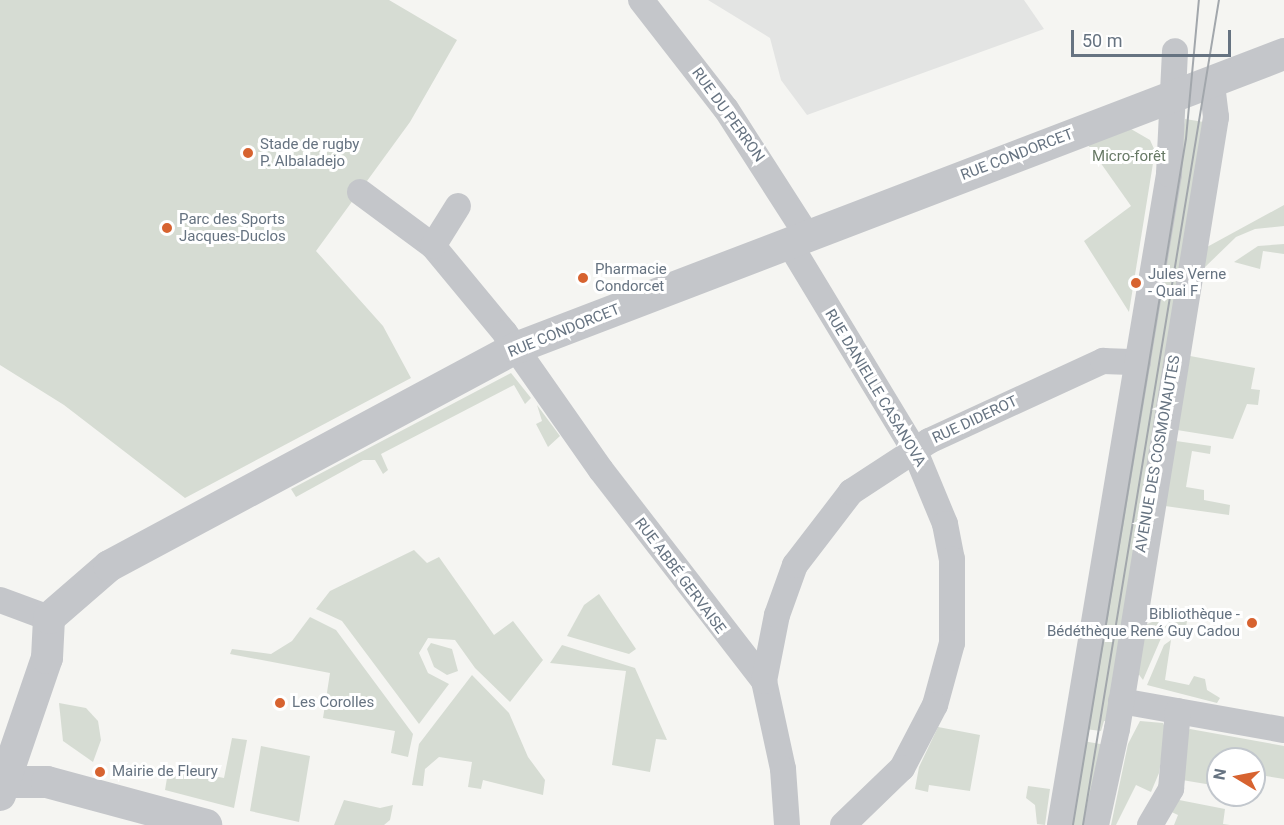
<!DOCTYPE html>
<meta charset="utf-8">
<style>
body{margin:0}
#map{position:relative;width:1284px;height:825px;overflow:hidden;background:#f5f5f2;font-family:Roboto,sans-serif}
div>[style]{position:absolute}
.built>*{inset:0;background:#e3e4e3}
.green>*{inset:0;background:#d6dcd3}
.minor>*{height:26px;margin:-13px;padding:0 13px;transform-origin:13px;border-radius:13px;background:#c4c6ca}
.tertiary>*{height:32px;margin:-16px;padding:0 16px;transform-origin:16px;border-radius:16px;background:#c4c6ca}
.tram>*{height:1.5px;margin:-0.75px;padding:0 0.75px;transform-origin:0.75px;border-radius:0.75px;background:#a2a7ac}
.dots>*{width:16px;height:16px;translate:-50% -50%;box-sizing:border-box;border:3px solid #fff;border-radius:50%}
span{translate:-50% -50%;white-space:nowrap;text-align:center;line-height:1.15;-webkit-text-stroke:6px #fff;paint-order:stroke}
.street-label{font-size:15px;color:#667381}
.poi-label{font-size:15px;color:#667381}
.left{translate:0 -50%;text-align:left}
.right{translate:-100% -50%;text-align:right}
.park-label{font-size:15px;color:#677965}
.north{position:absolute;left:1206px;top:747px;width:60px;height:60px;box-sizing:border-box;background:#fff;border:2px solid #c2c7cd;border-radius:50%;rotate:280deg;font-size:16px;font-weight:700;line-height:24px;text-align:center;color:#667381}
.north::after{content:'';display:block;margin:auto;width:21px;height:27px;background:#d76330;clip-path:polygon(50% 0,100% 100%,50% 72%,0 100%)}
.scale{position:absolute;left:1071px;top:30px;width:160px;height:27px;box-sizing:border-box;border:3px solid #667381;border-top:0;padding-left:8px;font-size:18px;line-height:21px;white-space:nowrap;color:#667381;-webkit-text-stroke:4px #fff;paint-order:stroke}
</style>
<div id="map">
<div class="built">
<div style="clip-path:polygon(708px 0,1024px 0,1044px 29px,807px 115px,781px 80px,770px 38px)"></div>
</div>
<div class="green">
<div style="clip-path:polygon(0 0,389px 0,457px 40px,410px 122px,316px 251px,383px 326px,411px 378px,185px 498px,64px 405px,0 365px)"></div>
<div style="clip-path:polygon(1185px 119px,1204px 122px,1112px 722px,1104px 721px,1101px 731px,1085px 729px)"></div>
<div style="clip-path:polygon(1131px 129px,1150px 140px,1155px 151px,1129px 312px,1084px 241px,1131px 206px,1088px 145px)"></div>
<div style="clip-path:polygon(1284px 205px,1284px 226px,1255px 229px,1236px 237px,1203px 269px,1207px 247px)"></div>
<div style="clip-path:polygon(1284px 244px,1284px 254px,1263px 251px,1260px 269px,1234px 262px,1258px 246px)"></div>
<div style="clip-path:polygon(1190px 356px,1255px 368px,1251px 389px,1260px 390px,1258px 405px,1247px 404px,1233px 439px,1177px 430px)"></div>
<div style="clip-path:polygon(511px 373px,531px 398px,525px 404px,514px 385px,381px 454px,388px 470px,383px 474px,375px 460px,363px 460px,296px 497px,291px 489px)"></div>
<div style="clip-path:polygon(537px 405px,560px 436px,548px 447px,536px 424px,542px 421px)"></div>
<div style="clip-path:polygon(1176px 441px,1211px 446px,1210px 454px,1192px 451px,1186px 487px,1204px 490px,1204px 500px,1230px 505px,1229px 515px,1165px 506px)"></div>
<div style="clip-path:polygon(414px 550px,427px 563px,439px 557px,494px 635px,513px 621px,543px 660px,510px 702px,475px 668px,455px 640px,428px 638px,419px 653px,428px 673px,449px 684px,419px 724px,342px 621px,316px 609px,330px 591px)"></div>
<div style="clip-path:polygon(599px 594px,636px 649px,629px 654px,567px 636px,584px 605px)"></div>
<div style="clip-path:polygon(310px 617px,336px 630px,413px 734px,408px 757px,391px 753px,395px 731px,323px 718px,330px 673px,230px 654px,232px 649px,271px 654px,292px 641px)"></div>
<div style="clip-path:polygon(1164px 617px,1187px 621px,1186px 627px,1165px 629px,1143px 680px,1137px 672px,1145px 625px)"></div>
<div style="clip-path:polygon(1171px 640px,1165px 680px,1189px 685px,1194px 676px,1205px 679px,1207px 690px,1220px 698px,1217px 703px,1147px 685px,1164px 645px)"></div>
<div style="clip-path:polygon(431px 643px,452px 649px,458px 671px,447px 675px,434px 667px,427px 649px)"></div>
<div style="clip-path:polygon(562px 645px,635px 668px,667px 740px,656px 739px,650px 772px,612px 765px,626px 671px,550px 663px)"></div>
<div style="clip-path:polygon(472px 675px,509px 713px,528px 757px,545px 780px,543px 795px,483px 780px,481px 789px,468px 787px,472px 762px,439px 757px,425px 769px,423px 786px,412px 785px,419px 744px)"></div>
<div style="clip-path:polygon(59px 703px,86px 708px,98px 721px,101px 740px,93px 762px,63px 741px)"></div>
<div style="clip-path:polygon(1140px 721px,1163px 723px,1166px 730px,1159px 773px,1151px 792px,1136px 785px,1116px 825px,1111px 825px,1128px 744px)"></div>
<div style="clip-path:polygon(938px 727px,980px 735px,970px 791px,929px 785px,928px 792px,915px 789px,919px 767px)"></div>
<div style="clip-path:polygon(1190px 729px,1284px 746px,1284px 779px,1254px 774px,1254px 759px,1218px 759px,1218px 786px,1182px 780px,1183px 733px)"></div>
<div style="clip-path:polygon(232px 738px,247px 740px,234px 808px,165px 790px,168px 772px,177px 769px,224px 778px)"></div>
<div style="clip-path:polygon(1083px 741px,1106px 745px,1087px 825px,1069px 825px)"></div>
<div style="clip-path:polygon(261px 746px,310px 756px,299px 822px,250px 811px)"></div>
<div style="clip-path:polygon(1028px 786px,1050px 789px,1045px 825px,1037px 824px,1035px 805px,1026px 798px)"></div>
<div style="clip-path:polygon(1174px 799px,1225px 809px,1223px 824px,1230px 825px,1174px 825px,1178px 815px,1165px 809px)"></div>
<div style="clip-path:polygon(344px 800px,380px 808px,393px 805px,390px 820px,384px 825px,334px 825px)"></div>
</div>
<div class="minor">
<div style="left:641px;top:0;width:138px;rotate:52.1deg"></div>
<div style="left:726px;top:109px;width:150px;rotate:57.3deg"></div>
<div style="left:360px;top:192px;width:91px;rotate:36.5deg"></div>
<div style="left:433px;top:246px;width:113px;rotate:50.4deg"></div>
<div style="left:505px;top:333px;width:167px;rotate:55deg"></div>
<div style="left:601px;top:470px;width:267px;rotate:52.3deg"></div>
<div style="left:764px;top:681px;width:90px;rotate:77.8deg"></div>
<div style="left:783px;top:769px;width:56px;rotate:85.9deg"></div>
<div style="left:789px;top:243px;width:241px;rotate:58.8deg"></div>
<div style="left:914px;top:449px;width:81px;rotate:67.5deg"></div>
<div style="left:945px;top:524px;width:36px;rotate:79deg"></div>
<div style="left:952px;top:559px;width:84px;rotate:90deg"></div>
<div style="left:952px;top:643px;width:64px;rotate:105.3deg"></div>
<div style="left:935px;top:705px;width:71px;rotate:117.6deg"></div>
<div style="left:902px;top:768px;width:82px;rotate:136deg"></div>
<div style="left:433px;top:246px;width:47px;rotate:-58deg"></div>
<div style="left:0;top:600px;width:52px;rotate:20.2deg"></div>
<div style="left:764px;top:681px;width:67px;rotate:-78.9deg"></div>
<div style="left:777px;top:615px;width:53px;rotate:-70.2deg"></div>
<div style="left:795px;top:565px;width:92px;rotate:-52.5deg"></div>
<div style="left:851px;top:492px;width:93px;rotate:-33.2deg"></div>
<div style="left:929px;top:441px;width:192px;rotate:-24.7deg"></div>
<div style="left:1103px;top:361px;width:35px;rotate:2deg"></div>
<div style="left:1121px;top:701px;width:166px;rotate:10.1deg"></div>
<div style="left:1060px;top:825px;width:660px;rotate:-80.49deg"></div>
<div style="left:1169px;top:174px;width:123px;rotate:-87.2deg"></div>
<div style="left:1096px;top:825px;width:98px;rotate:-77.7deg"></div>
<div style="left:1117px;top:729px;width:620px;rotate:-80.81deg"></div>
<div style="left:1216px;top:117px;width:35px;rotate:-97deg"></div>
<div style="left:1150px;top:825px;width:42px;rotate:-59.7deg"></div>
<div style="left:1171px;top:789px;width:78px;rotate:-84.9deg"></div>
</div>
<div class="tertiary">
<div style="left:8px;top:782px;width:39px"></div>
<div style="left:47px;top:782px;width:165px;rotate:15.1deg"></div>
<div style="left:0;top:795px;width:145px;rotate:-71.1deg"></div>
<div style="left:47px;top:658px;width:40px;rotate:-87.1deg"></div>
<div style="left:49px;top:618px;width:79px;rotate:-40.9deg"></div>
<div style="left:109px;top:566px;width:462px;rotate:-28.2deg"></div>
<div style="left:516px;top:348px;width:822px;rotate:-20.95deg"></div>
</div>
<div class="tram">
<div style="left:1073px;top:825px;width:695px;rotate:-80.65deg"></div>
<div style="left:1186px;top:139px;width:140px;rotate:-84.7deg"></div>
<div style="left:1083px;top:825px;width:836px;rotate:-80.64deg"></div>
</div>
<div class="dots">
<div style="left:248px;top:153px;background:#d76330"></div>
<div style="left:167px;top:228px;background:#d76330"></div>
<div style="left:583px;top:278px;background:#d76330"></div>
<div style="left:1136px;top:283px;background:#d76330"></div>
<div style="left:1252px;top:623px;background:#d76330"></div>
<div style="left:280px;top:703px;background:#d76330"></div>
<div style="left:100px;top:772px;background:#d76330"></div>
</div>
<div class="street-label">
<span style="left:728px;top:115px;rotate:54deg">RUE DU PERRON</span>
<span style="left:1017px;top:155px;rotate:-21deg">RUE CONDORCET</span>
<span style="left:564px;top:331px;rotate:-22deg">RUE CONDORCET</span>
<span style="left:875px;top:388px;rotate:59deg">RUE DANIELLE CASANOVA</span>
<span style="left:975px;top:420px;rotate:-25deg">RUE DIDEROT</span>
<span style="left:1158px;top:454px;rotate:-80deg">AVENUE DES COSMONAUTES</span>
<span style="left:680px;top:576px;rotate:53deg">RUE ABBÉ GERVAISE</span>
</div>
<div class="poi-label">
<span class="left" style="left:260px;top:153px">Stade de rugby<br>P. Albaladejo</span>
<span class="left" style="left:179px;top:228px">Parc des Sports<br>Jacques-Duclos</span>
<span class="left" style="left:595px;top:278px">Pharmacie<br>Condorcet</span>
<span class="left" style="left:1148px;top:283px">Jules Verne<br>- Quai F</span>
<span class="right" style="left:1240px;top:623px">Bibliothèque -<br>Bédéthèque René Guy Cadou</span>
<span class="left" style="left:292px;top:703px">Les Corolles</span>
<span class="left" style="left:112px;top:772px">Mairie de Fleury</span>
</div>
<div class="park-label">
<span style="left:1129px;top:157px">Micro-forêt</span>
</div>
<div class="north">N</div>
<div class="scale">50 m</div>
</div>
